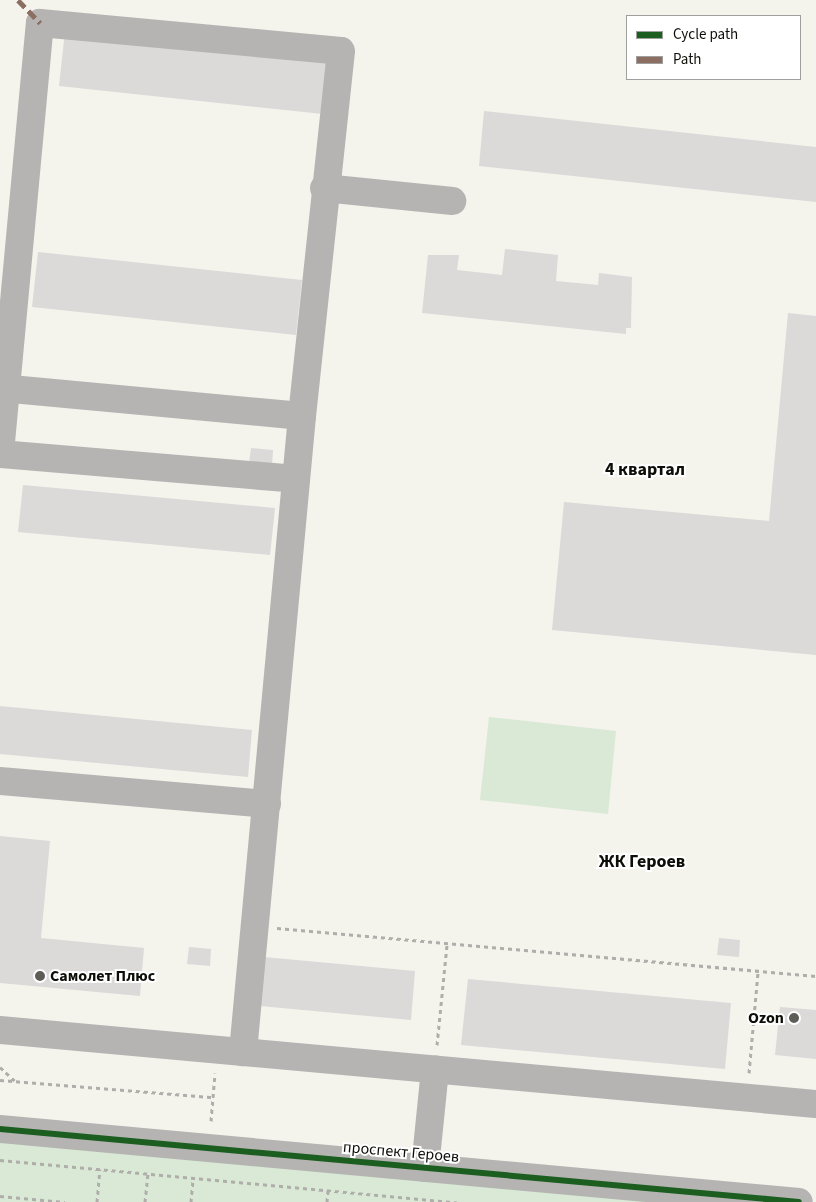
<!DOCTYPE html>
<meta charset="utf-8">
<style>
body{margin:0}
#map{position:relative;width:816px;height:1202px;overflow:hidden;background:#f4f3ec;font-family:"Source Sans 3",sans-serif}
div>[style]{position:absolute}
.green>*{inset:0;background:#d9e9d5}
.building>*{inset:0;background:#dcdad9}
.path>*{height:3px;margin-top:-1.5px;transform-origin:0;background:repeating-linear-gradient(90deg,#afaeab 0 4px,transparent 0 8px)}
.minor>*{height:28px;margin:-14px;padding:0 14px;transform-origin:14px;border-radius:14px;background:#b5b4b2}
.quiet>*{height:5px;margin-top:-2.5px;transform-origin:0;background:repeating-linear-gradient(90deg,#8d6e63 0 10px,transparent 0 15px)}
.cycleway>*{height:6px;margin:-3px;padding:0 3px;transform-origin:3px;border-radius:3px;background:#1b5e20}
.dots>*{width:14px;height:14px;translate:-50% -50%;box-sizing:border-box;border:2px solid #fff;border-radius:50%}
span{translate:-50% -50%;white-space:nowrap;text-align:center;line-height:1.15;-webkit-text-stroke:4px #fff;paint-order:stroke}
.poi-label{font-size:16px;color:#0e0e09;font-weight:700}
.left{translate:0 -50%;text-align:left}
.right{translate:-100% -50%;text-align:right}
.street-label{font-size:16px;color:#0e0e09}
.neighbourhood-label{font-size:18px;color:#0e0e09;font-weight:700}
.legend{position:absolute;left:626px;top:15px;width:175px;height:65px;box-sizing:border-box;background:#fff;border:1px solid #9f9f9d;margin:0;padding:6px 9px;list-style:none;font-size:15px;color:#0e0e09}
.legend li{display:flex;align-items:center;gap:10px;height:25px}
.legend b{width:25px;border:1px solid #9f9f9d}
</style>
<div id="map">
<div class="green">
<div style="clip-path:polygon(489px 717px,616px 731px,608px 814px,480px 800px)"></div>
<div style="clip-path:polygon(0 1142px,659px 1202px,0 1202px)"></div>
</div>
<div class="building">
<div style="clip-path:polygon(65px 31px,329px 59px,323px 114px,59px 86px)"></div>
<div style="clip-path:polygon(484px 111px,816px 147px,816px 202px,479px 166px)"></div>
<div style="clip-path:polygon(505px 249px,558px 255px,556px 281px,598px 285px,599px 273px,632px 277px,631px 328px,626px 328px,626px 334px,422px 313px,428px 255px,459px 255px,457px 270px,502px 275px)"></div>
<div style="clip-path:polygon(38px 252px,302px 280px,296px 335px,32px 307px)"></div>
<div style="clip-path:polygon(788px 313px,816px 316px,816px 655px,552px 630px,564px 502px,769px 521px)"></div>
<div style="clip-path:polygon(251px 448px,273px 450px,272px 466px,249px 464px)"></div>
<div style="clip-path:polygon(23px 485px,275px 508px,270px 555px,18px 532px)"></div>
<div style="clip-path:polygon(0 706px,252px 730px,248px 777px,0 754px)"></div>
<div style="clip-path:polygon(0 836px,50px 841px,41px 938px,144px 948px,140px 996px,0 983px)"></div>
<div style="clip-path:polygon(719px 938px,740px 940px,739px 957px,717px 955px)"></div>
<div style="clip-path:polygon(189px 947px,211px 949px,210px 966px,187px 964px)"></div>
<div style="clip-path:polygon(264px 957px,415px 971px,411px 1020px,260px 1006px)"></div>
<div style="clip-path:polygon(468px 979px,731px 1003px,725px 1069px,461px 1045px)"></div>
<div style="clip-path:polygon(780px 1007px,816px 1010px,816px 1059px,775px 1055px)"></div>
</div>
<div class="path">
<div style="left:277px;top:928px;width:541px;rotate:5.09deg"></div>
<div style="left:437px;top:1045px;width:101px;rotate:-84.3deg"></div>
<div style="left:0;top:1067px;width:21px;rotate:43deg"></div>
<div style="left:749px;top:1073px;width:101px;rotate:-84.9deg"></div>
<div style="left:0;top:1080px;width:214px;rotate:4.6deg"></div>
<div style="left:211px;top:1121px;width:48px;rotate:-85.2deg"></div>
<div style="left:0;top:1160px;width:459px;rotate:5.3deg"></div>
<div style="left:0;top:1196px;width:65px;rotate:5.3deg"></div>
<div style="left:97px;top:1202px;width:33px;rotate:-85deg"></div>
<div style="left:145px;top:1202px;width:28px;rotate:-84deg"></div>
<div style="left:191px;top:1202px;width:24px;rotate:-85deg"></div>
<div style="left:327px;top:1202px;width:12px;rotate:-85deg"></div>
</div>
<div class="minor">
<div style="left:324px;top:188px;width:129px;rotate:5.8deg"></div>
<div style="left:0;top:388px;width:303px;rotate:5.3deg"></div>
<div style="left:302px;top:416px;width:639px;rotate:95.3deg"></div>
<div style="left:0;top:453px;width:432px;rotate:-84.7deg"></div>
<div style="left:40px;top:23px;width:302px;rotate:5.3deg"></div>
<div style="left:341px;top:51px;width:367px;rotate:96.1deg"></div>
<div style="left:0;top:454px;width:297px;rotate:4.8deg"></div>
<div style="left:0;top:781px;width:268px;rotate:4.9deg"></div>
<div style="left:0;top:1030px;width:819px;rotate:5.18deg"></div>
<div style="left:0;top:1129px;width:802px;rotate:5.22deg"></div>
<div style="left:425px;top:1168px;width:99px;rotate:-84.2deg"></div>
</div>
<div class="quiet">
<div style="left:18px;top:0;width:32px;rotate:46deg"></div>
</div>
<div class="cycleway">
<div style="left:0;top:1129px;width:802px;rotate:5.22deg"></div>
</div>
<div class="dots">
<div style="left:40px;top:976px;background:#5e5e58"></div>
<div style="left:794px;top:1018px;background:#5e5e58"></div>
</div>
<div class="poi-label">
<span class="left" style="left:50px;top:976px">Самолет Плюс</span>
<span class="right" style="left:784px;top:1018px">Ozon</span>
</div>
<div class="street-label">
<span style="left:401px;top:1152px;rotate:5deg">проспект Героев</span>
</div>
<div class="neighbourhood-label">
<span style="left:645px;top:470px">4 квартал</span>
<span style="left:642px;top:862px">ЖК Героев</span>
</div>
<ul class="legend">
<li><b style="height:6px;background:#1b5e20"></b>Cycle path</li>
<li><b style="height:6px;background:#8d6e63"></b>Path</li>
</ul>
</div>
